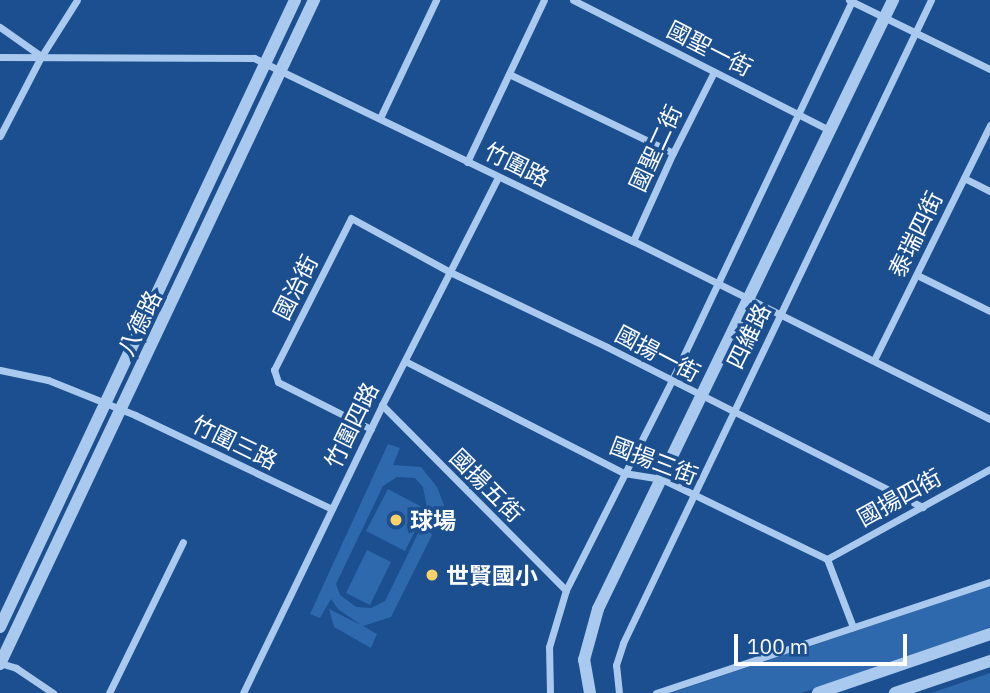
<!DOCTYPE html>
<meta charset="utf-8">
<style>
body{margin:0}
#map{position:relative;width:990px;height:693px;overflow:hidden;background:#1b4f8f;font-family:"IBM Plex Sans","Noto Sans TC",sans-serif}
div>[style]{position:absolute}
.green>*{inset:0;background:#2e69ad}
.minor>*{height:7px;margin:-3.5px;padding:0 3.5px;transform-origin:3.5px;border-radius:3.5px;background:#a9c9ee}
.tertiary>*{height:12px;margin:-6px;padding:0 6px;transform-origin:6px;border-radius:6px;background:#a9c9ee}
.dots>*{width:19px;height:19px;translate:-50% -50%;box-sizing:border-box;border:4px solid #1b4f8f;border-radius:50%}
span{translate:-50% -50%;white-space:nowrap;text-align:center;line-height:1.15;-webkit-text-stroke:7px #1b4f8f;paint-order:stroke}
.street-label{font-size:23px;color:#fff}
.poi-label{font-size:23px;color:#fff;font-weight:700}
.left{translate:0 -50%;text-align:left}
.scale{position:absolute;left:734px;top:634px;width:173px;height:32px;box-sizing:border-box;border:4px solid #fff;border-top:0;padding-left:9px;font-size:21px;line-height:24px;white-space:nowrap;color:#fff;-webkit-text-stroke:5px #1b4f8f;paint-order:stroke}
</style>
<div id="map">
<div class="green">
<div style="clip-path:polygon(evenodd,388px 444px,400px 448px,393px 465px,421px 467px,437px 487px,444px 505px,438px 523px,391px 617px,363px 626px,377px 634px,371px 648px,334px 627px,329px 609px,361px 625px,338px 609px,331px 599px,320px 618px,310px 614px,388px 444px,397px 477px,415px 478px,423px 487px,428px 513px,385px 601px,371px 608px,356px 607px,340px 595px,336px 584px,383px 486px,397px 477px)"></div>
<div style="clip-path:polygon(388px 489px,426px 509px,405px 551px,366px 531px)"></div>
<div style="clip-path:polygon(367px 550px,391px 562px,370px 605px,346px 593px)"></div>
<div style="clip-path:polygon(990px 586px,990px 627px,887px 666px,801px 693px,671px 693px)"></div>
<div style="clip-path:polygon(990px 673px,990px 693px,931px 693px)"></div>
</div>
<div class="minor">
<div style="left:573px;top:0;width:287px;rotate:26.9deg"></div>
<div style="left:849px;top:0;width:157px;rotate:26.1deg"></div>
<div style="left:0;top:27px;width:50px;rotate:35.3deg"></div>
<div style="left:0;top:57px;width:254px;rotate:0.2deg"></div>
<div style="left:254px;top:58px;width:421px;rotate:25.8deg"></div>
<div style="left:633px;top:241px;width:399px;rotate:26.5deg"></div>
<div style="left:509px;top:74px;width:182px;rotate:25.7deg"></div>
<div style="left:380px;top:118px;width:131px;rotate:-64.6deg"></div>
<div style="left:0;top:136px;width:89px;rotate:-62.6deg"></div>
<div style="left:41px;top:57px;width:67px;rotate:-57.7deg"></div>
<div style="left:467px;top:162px;width:179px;rotate:-64.6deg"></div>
<div style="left:964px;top:178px;width:29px;rotate:27deg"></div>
<div style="left:633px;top:241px;width:97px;rotate:-65.6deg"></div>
<div style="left:673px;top:153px;width:91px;rotate:-63.2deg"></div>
<div style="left:917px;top:275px;width:81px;rotate:26.3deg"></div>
<div style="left:874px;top:360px;width:262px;rotate:-63.7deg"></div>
<div style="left:405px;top:361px;width:246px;rotate:27.1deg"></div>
<div style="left:624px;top:473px;width:38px;rotate:9deg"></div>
<div style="left:662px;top:479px;width:183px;rotate:25.9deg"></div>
<div style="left:827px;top:559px;width:73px;rotate:69.1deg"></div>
<div style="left:0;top:370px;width:49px;rotate:11.8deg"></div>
<div style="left:48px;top:380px;width:94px;rotate:21.9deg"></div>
<div style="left:135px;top:415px;width:218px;rotate:25.5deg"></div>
<div style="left:382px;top:405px;width:261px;rotate:45.2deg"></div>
<div style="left:371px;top:429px;width:104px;rotate:-153.2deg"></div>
<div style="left:278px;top:382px;width:13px;rotate:-108deg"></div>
<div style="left:274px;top:370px;width:170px;rotate:-63.1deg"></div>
<div style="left:351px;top:218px;width:113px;rotate:28.6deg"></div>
<div style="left:450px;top:272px;width:174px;rotate:25.5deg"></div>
<div style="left:607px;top:347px;width:354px;rotate:26.9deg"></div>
<div style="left:827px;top:559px;width:186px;rotate:-28.9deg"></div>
<div style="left:0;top:663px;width:17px;rotate:17deg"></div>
<div style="left:16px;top:668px;width:45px;rotate:34deg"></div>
<div style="left:109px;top:693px;width:168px;rotate:-63.9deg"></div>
<div style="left:243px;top:693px;width:320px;rotate:-64.2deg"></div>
<div style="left:382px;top:405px;width:256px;rotate:-63deg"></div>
<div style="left:550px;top:693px;width:46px;rotate:-91.2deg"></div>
<div style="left:549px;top:647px;width:59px;rotate:-73.4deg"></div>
<div style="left:566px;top:590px;width:233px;rotate:-63.2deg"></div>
<div style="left:671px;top:382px;width:423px;rotate:-64.6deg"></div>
<div style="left:619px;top:693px;width:28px;rotate:-96deg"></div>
<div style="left:616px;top:665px;width:23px;rotate:-72deg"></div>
<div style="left:623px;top:643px;width:713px;rotate:-64.41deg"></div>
<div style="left:656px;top:693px;width:352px;rotate:-18.4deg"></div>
</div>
<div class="tertiary">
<div style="left:0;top:627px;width:693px;rotate:-64.8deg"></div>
<div style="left:0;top:664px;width:735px;rotate:-64.69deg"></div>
<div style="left:590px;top:693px;width:34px;rotate:-100deg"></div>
<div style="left:584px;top:660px;width:53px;rotate:-74.6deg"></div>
<div style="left:598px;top:609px;width:677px;rotate:-64.15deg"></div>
<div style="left:818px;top:693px;width:182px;rotate:-18.9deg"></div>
<div style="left:895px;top:693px;width:100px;rotate:-18.6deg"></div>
</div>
<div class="dots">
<div style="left:396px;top:520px;background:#ffd166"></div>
<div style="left:432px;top:575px;background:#ffd166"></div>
</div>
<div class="street-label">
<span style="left:710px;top:48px;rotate:27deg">國聖一街</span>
<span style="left:655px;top:148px;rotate:-65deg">國聖二街</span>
<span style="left:517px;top:164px;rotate:26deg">竹圍路</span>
<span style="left:915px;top:234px;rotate:-64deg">泰瑞四街</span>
<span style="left:295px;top:287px;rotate:-63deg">國治街</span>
<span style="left:139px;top:323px;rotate:-64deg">八德路</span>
<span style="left:748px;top:336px;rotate:-64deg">四維路</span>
<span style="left:658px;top:353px;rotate:28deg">國揚一街</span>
<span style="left:351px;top:425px;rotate:-64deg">竹圍四路</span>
<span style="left:235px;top:442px;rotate:26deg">竹圍三路</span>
<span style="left:654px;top:460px;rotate:21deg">國揚三街</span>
<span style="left:487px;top:485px;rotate:45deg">國揚五街</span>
<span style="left:899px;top:497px;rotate:-29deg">國揚四街</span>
</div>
<div class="poi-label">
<span class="left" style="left:410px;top:520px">球場</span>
<span class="left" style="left:446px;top:575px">世賢國小</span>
</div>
<div class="scale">100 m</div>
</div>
